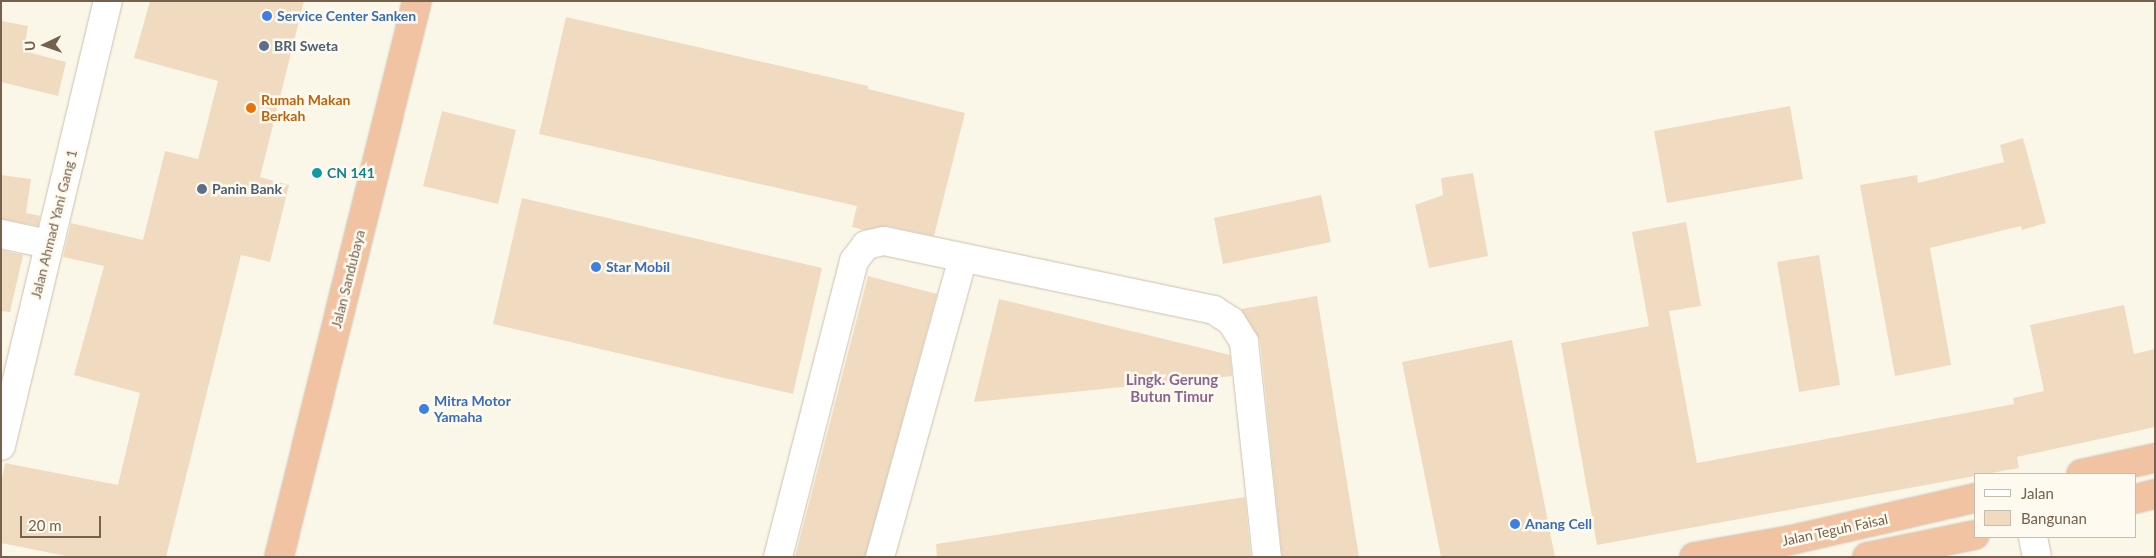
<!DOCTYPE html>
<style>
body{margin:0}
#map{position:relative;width:2156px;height:558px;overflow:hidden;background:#fbf7e8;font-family:Lato,sans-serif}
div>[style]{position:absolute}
.building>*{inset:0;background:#f0dbc1}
.roads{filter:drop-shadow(0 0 1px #cdc0af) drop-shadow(0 0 1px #cdc0af)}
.minor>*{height:28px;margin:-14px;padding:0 14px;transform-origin:14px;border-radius:14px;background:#fff}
.highway>*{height:28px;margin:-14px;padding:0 14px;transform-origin:14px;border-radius:14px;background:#f2c3a3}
.dots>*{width:14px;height:14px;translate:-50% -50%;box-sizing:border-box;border:2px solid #fefaef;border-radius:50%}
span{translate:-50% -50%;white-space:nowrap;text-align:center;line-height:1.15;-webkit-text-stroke:5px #fefaef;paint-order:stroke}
.shop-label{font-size:14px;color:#366cbe;font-weight:700}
.left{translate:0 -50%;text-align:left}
.service-label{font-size:14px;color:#4e5e75;font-weight:700}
.food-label{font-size:14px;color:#c56008;font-weight:700}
.culture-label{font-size:14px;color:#0d838f;font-weight:700}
.street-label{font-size:14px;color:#75614d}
.neighbourhood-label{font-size:15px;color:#896590;font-weight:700}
.frame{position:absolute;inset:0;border:2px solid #75614d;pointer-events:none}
.legend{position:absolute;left:1974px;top:473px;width:162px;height:65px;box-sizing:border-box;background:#fefaef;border:1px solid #c7bdae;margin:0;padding:6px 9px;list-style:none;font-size:15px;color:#75614d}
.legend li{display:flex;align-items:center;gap:10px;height:25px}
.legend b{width:25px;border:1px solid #c7bdae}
.north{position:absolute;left:20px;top:20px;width:50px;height:50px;-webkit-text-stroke:4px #fefaef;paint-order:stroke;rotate:267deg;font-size:14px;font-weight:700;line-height:20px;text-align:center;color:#75614d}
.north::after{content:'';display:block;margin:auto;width:18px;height:22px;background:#75614d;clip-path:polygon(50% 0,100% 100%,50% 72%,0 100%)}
.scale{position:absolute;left:20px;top:516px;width:81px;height:22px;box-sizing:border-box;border:2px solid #75614d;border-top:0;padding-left:6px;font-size:15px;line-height:18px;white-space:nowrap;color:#75614d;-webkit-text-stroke:4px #fefaef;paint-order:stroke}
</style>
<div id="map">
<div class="building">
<div style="clip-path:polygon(150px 1px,304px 1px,260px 177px,289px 185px,270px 262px,241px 255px,166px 557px,71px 557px,1px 543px,1px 483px,5px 463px,118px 485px,140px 393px,74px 375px,104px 266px,63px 257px,71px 223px,143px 240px,165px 151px,198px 159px,218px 81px,134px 58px)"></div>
<div style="clip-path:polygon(566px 17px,868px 86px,868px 89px,965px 113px,934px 236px,887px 226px,864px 230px,852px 227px,857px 206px,539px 134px)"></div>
<div style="clip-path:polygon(1px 21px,28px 26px,24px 51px,66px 62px,58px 96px,1px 82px)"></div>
<div style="clip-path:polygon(1790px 106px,1803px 179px,1667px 203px,1654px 131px)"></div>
<div style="clip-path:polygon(442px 111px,516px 130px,498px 204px,423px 186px)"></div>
<div style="clip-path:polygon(2023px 138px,2046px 223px,2022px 230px,2021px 226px,1930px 248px,1951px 365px,1895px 376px,1860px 185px,1917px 175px,1918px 183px,2004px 162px,2000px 145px)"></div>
<div style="clip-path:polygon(1473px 173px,1488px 256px,1429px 268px,1415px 205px,1443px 195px,1441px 178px)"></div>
<div style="clip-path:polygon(1px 175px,31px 179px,26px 213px,40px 216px,38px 226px,1px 219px)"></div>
<div style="clip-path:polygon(1321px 195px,1331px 242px,1223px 264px,1214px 218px)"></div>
<div style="clip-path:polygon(522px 198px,822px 268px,793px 394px,493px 324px)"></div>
<div style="clip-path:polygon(1686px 222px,1701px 306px,1669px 311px,1697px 463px,2014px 404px,2013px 398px,2044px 391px,2030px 325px,2124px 305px,2134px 354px,2155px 349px,2155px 427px,2017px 457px,2019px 468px,1597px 545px,1561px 343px,1649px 326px,1632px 232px)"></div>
<div style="clip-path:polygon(1px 250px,23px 255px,10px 312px,1px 311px)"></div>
<div style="clip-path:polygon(1819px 255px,1840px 385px,1799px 392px,1777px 262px)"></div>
<div style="clip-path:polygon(868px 276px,937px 294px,865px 557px,795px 557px)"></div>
<div style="clip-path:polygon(1317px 296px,1359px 557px,1282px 557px,1260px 340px,1241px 309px)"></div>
<div style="clip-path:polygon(999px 299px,1230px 355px,1232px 376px,974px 402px)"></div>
<div style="clip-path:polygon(1512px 340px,1555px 557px,1441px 557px,1402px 362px)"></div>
<div style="clip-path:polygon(1245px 497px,1251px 557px,937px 557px,936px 544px)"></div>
</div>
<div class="roads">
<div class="minor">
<div style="left:1px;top:234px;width:48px;rotate:12deg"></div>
<div style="left:1px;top:446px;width:458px;rotate:-76.5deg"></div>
<div style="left:2033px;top:537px;width:20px;rotate:79deg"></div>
<div style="left:778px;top:557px;width:306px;rotate:-75.6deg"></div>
<div style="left:854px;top:261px;width:20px;rotate:-53deg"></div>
<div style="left:866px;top:245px;width:18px;rotate:-13deg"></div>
<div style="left:884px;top:241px;width:337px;rotate:11.8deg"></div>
<div style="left:1214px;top:310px;width:20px;rotate:33deg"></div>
<div style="left:1231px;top:321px;width:25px;rotate:58deg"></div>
<div style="left:1244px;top:342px;width:216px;rotate:83.9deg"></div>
<div style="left:880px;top:557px;width:310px;rotate:-74.5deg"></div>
</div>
<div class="highway">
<div style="left:2081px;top:474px;width:76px;rotate:-12.2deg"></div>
<div style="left:2135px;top:499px;width:21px;rotate:-14deg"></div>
<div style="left:279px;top:557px;width:573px;rotate:-76.06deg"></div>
<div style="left:1694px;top:557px;width:98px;rotate:-9.9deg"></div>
<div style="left:1791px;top:540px;width:189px;rotate:-12.9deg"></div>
<div style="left:1867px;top:557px;width:110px;rotate:-11.5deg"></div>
</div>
</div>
<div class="dots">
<div style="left:267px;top:16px;background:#3f7fe0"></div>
<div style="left:264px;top:46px;background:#5c6f8a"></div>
<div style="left:251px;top:108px;background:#e8710a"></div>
<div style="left:317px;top:173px;background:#0f9aa8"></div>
<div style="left:202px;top:189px;background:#5c6f8a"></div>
<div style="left:596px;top:267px;background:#3f7fe0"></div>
<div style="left:424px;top:409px;background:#3f7fe0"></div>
<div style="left:1515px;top:524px;background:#3f7fe0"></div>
</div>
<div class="shop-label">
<span class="left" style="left:277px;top:16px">Service Center Sanken</span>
<span class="left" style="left:606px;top:267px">Star Mobil</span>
<span class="left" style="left:434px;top:409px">Mitra Motor<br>Yamaha</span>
<span class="left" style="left:1525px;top:524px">Anang Cell</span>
</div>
<div class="service-label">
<span class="left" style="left:274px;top:46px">BRI Sweta</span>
<span class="left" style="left:212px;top:189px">Panin Bank</span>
</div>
<div class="food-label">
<span class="left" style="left:261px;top:108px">Rumah Makan<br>Berkah</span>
</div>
<div class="culture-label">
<span class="left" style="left:327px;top:173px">CN 141</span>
</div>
<div class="street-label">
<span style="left:54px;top:224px;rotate:-76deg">Jalan Ahmad Yani Gang 1</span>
<span style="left:348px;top:279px;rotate:-76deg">Jalan Sandubaya</span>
<span style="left:1835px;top:530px;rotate:-12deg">Jalan Teguh Faisal</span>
</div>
<div class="neighbourhood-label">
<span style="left:1172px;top:388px">Lingk. Gerung<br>Butun Timur</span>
</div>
<div class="frame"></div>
<ul class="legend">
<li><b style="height:6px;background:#fff"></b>Jalan</li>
<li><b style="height:14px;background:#f0dbc1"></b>Bangunan</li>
</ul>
<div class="north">U</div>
<div class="scale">20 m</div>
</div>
